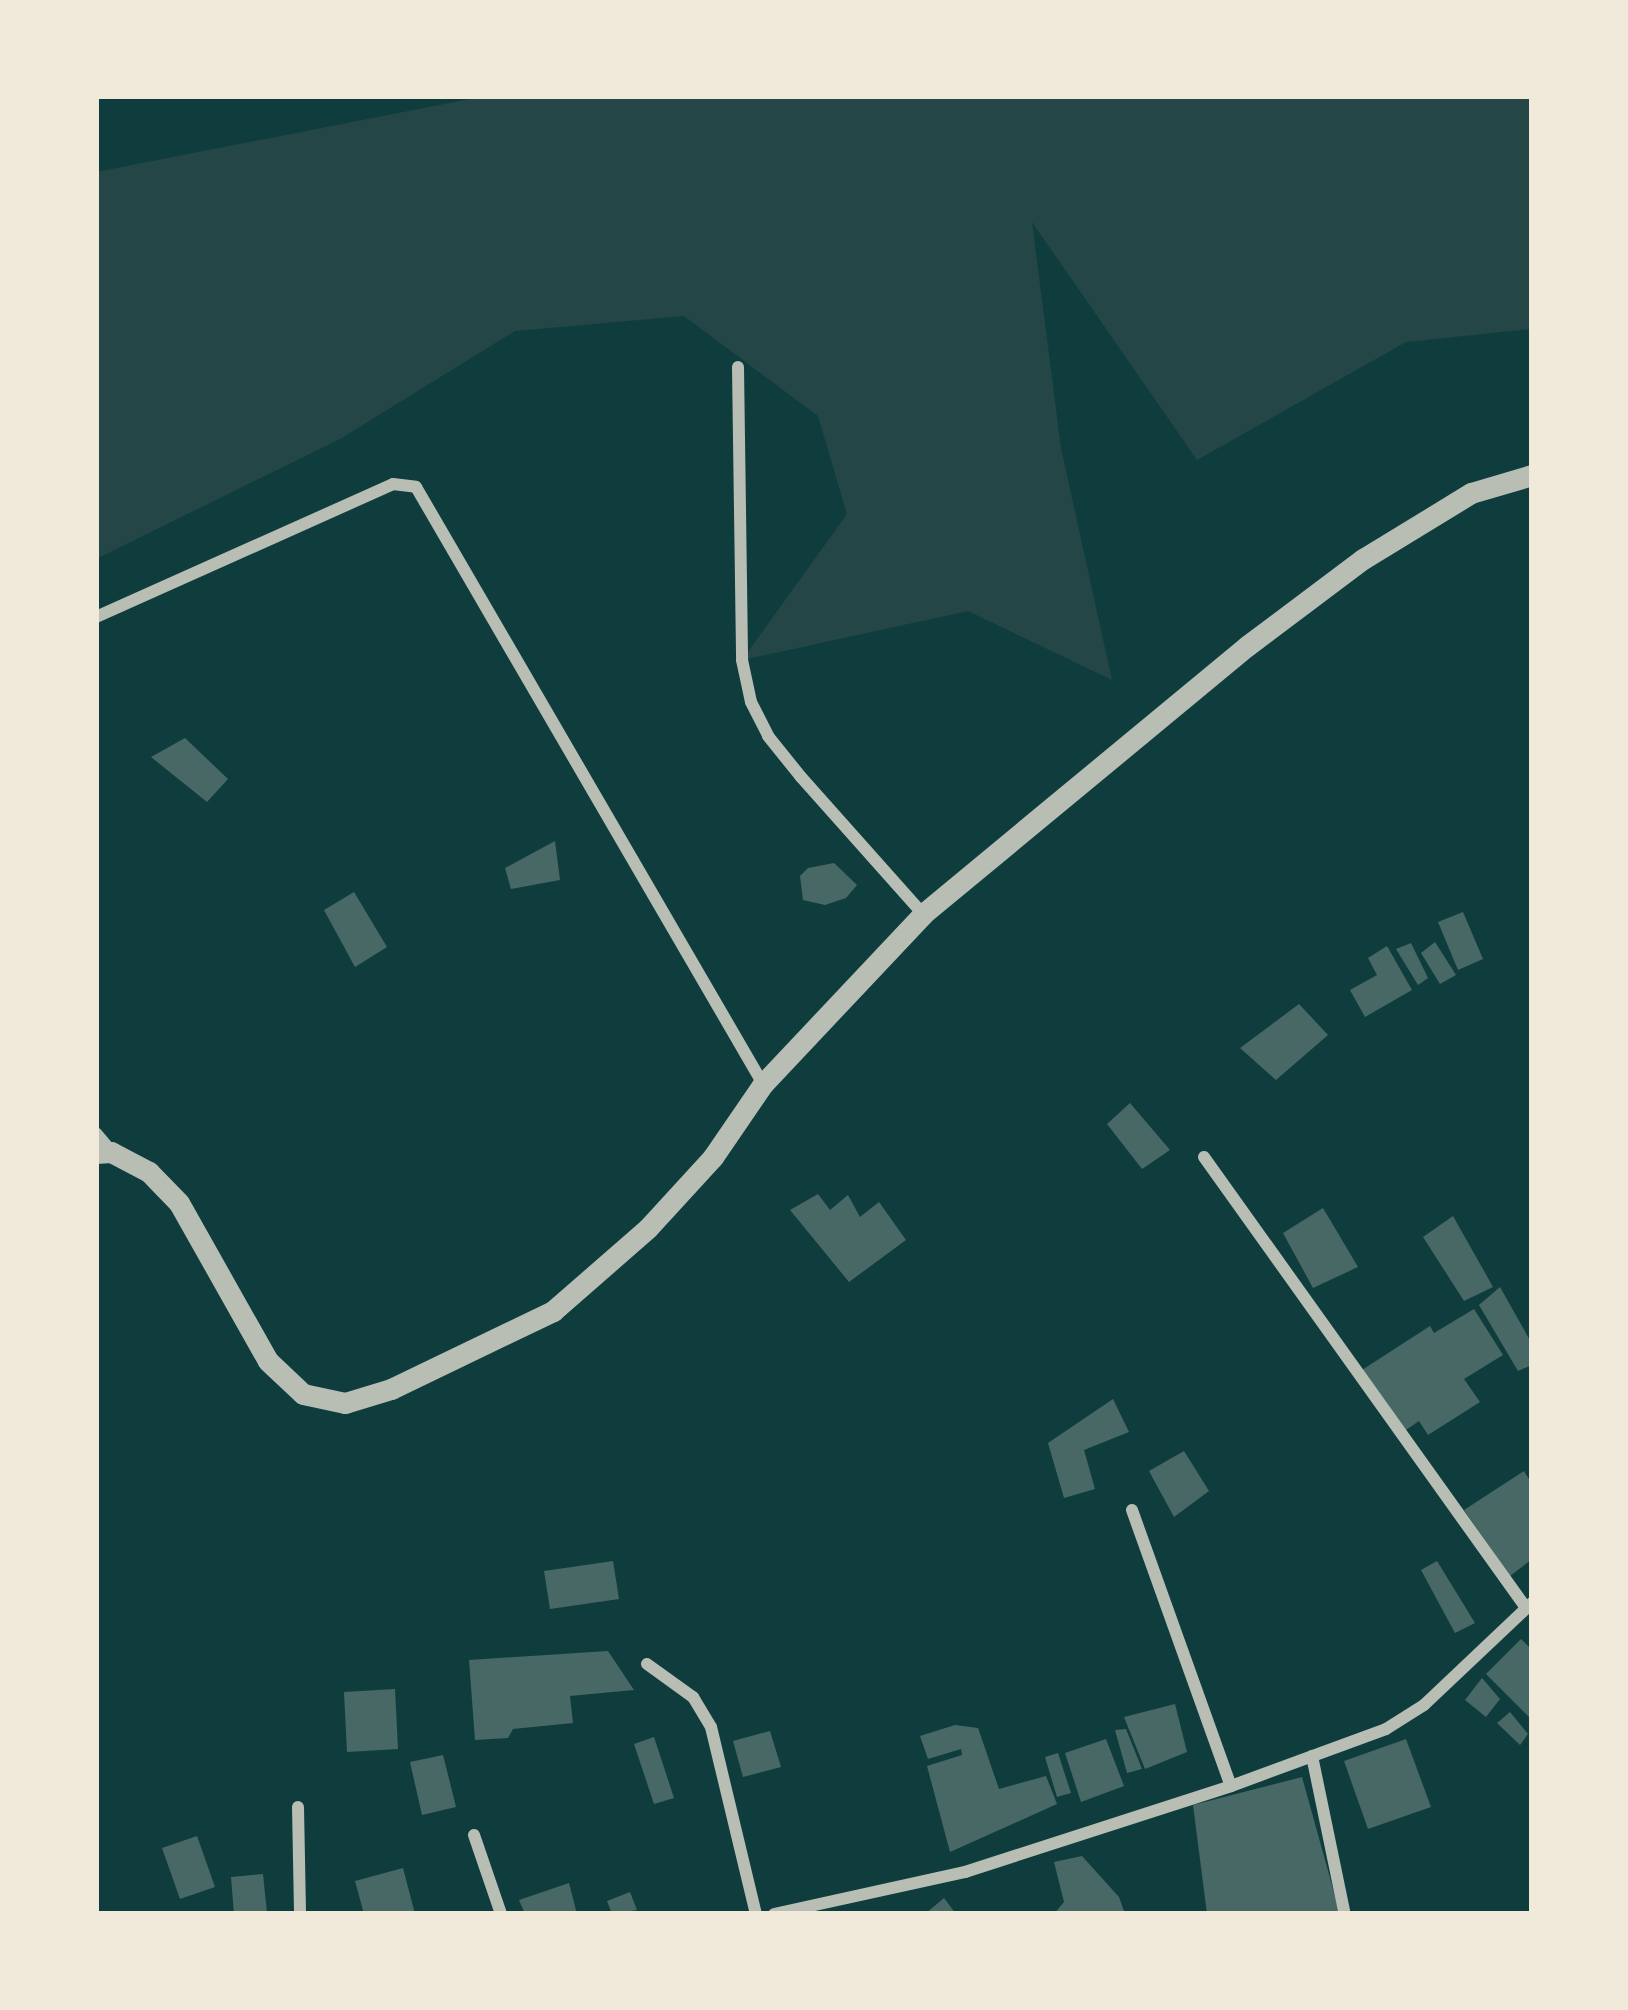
<!DOCTYPE html>
<style>
body{margin:0}
#map{position:relative;width:1628px;height:2010px;overflow:hidden;background:#0f3d3e;font-family:"Space Grotesk",sans-serif}
div>[style]{position:absolute}
.green>*{inset:0;background:#244646}
.building>*{inset:0;background:#486865}
.minor>*{height:12px;margin:-6px;padding:0 6px;transform-origin:6px;border-radius:6px;background:#b8beb3}
.tertiary>*{height:21px;margin:-10.5px;padding:0 10.5px;transform-origin:10.5px;border-radius:10.5px;background:#b8beb3}
span{translate:-50% -50%;white-space:nowrap;text-align:center;line-height:1.15;-webkit-text-stroke:9px #f1e9da;paint-order:stroke}
.frame{position:absolute;inset:0;border:99px solid #f1e9da;pointer-events:none}
</style>
<div id="map">
<div class="green">
<div style="clip-path:polygon(485px 96px,1532px 96px,1532px 329px,1406px 342px,1197px 460px,1032px 222px,1061px 448px,1112px 680px,968px 611px,742px 660px,847px 514px,818px 416px,684px 316px,515px 331px,340px 439px,96px 559px,96px 172px)"></div>
</div>
<div class="building">
<div style="clip-path:polygon(185px 738px,228px 779px,207px 802px,151px 757px)"></div>
<div style="clip-path:polygon(555px 841px,560px 880px,511px 889px,505px 868px)"></div>
<div style="clip-path:polygon(834px 863px,857px 885px,846px 898px,825px 905px,803px 900px,800px 876px,808px 868px)"></div>
<div style="clip-path:polygon(354px 892px,387px 947px,355px 967px,324px 910px)"></div>
<div style="clip-path:polygon(1463px 912px,1483px 959px,1458px 970px,1438px 922px)"></div>
<div style="clip-path:polygon(1435px 942px,1456px 975px,1440px 984px,1421px 953px)"></div>
<div style="clip-path:polygon(1411px 943px,1428px 978px,1418px 985px,1396px 949px)"></div>
<div style="clip-path:polygon(1387px 946px,1412px 990px,1365px 1017px,1350px 990px,1377px 975px,1368px 958px)"></div>
<div style="clip-path:polygon(1299px 1004px,1328px 1035px,1276px 1080px,1240px 1048px)"></div>
<div style="clip-path:polygon(1130px 1103px,1170px 1150px,1142px 1169px,1107px 1124px)"></div>
<div style="clip-path:polygon(818px 1194px,830px 1210px,848px 1195px,860px 1217px,879px 1202px,906px 1240px,849px 1282px,790px 1210px)"></div>
<div style="clip-path:polygon(1323px 1208px,1358px 1267px,1313px 1288px,1283px 1233px)"></div>
<div style="clip-path:polygon(1453px 1216px,1493px 1287px,1464px 1301px,1423px 1237px)"></div>
<div style="clip-path:polygon(1500px 1287px,1532px 1344px,1532px 1365px,1518px 1371px,1479px 1305px)"></div>
<div style="clip-path:polygon(1474px 1309px,1503px 1355px,1464px 1379px,1480px 1402px,1428px 1435px,1419px 1421px,1403px 1432px,1362px 1370px,1430px 1326px,1434px 1333px)"></div>
<div style="clip-path:polygon(1113px 1399px,1129px 1432px,1084px 1450px,1095px 1489px,1064px 1498px,1048px 1443px)"></div>
<div style="clip-path:polygon(1184px 1451px,1209px 1491px,1174px 1517px,1149px 1471px)"></div>
<div style="clip-path:polygon(1524px 1471px,1532px 1484px,1532px 1559px,1510px 1576px,1464px 1510px)"></div>
<div style="clip-path:polygon(613px 1561px,619px 1599px,550px 1609px,544px 1571px)"></div>
<div style="clip-path:polygon(1437px 1561px,1475px 1623px,1455px 1633px,1421px 1570px)"></div>
<div style="clip-path:polygon(1521px 1639px,1532px 1650px,1532px 1720px,1486px 1674px)"></div>
<div style="clip-path:polygon(608px 1651px,634px 1690px,570px 1696px,573px 1723px,513px 1729px,508px 1738px,475px 1740px,469px 1660px)"></div>
<div style="clip-path:polygon(1482px 1678px,1500px 1699px,1486px 1717px,1465px 1700px)"></div>
<div style="clip-path:polygon(395px 1689px,398px 1749px,347px 1752px,344px 1692px)"></div>
<div style="clip-path:polygon(1175px 1704px,1187px 1752px,1145px 1769px,1124px 1717px)"></div>
<div style="clip-path:polygon(1510px 1712px,1528px 1734px,1520px 1745px,1497px 1723px)"></div>
<div style="clip-path:polygon(955px 1725px,978px 1728px,999px 1789px,1046px 1776px,1057px 1804px,950px 1852px,927px 1766px,962px 1755px,961px 1749px,928px 1759px,920px 1736px)"></div>
<div style="clip-path:polygon(1126px 1729px,1142px 1769px,1127px 1773px,1115px 1730px)"></div>
<div style="clip-path:polygon(770px 1731px,781px 1767px,743px 1777px,733px 1741px)"></div>
<div style="clip-path:polygon(654px 1737px,674px 1798px,654px 1804px,634px 1744px)"></div>
<div style="clip-path:polygon(1106px 1739px,1124px 1786px,1081px 1802px,1065px 1753px)"></div>
<div style="clip-path:polygon(1406px 1739px,1431px 1807px,1368px 1829px,1344px 1761px)"></div>
<div style="clip-path:polygon(1058px 1753px,1071px 1793px,1057px 1797px,1045px 1757px)"></div>
<div style="clip-path:polygon(443px 1755px,456px 1807px,422px 1815px,410px 1762px)"></div>
<div style="clip-path:polygon(1302px 1777px,1340px 1914px,1207px 1914px,1193px 1805px)"></div>
<div style="clip-path:polygon(197px 1836px,215px 1887px,180px 1899px,162px 1848px)"></div>
<div style="clip-path:polygon(1082px 1856px,1119px 1897px,1125px 1914px,1054px 1914px,1064px 1902px,1054px 1862px)"></div>
<div style="clip-path:polygon(403px 1868px,415px 1914px,364px 1914px,355px 1881px)"></div>
<div style="clip-path:polygon(263px 1874px,267px 1913px,234px 1914px,231px 1877px)"></div>
<div style="clip-path:polygon(569px 1883px,577px 1914px,525px 1914px,519px 1900px)"></div>
<div style="clip-path:polygon(630px 1892px,637px 1910px,612px 1914px,607px 1901px)"></div>
<div style="clip-path:polygon(944px 1898px,956px 1914px,925px 1914px)"></div>
</div>
<div class="minor">
<div style="left:738px;top:367px;width:293px;rotate:89.2deg"></div>
<div style="left:742px;top:660px;width:43px;rotate:77.9deg"></div>
<div style="left:751px;top:702px;width:38px;rotate:63deg"></div>
<div style="left:768px;top:736px;width:53px;rotate:51.2deg"></div>
<div style="left:801px;top:777px;width:183px;rotate:48.3deg"></div>
<div style="left:96px;top:617px;width:325px;rotate:-24.1deg"></div>
<div style="left:393px;top:484px;width:23px;rotate:7deg"></div>
<div style="left:416px;top:487px;width:691px;rotate:59.83deg"></div>
<div style="left:96px;top:1133px;width:23px;rotate:50deg"></div>
<div style="left:1204px;top:1157px;width:554px;rotate:54.47deg"></div>
<div style="left:1132px;top:1510px;width:293px;rotate:70.3deg"></div>
<div style="left:647px;top:1664px;width:57px;rotate:35.7deg"></div>
<div style="left:693px;top:1697px;width:35px;rotate:59deg"></div>
<div style="left:711px;top:1727px;width:192px;rotate:76.5deg"></div>
<div style="left:1312px;top:1756px;width:158px;rotate:78.3deg"></div>
<div style="left:298px;top:1807px;width:107px;rotate:88.9deg"></div>
<div style="left:474px;top:1835px;width:83px;rotate:71.1deg"></div>
<div style="left:774px;top:1914px;width:196px;rotate:-12.4deg"></div>
<div style="left:965px;top:1872px;width:280px;rotate:-17.9deg"></div>
<div style="left:1231px;top:1786px;width:165px;rotate:-20.2deg"></div>
<div style="left:1386px;top:1729px;width:45px;rotate:-32.3deg"></div>
<div style="left:1424px;top:1705px;width:149px;rotate:-43.4deg"></div>
</div>
<div class="tertiary">
<div style="left:96px;top:1153px;width:15px;rotate:-4deg"></div>
<div style="left:111px;top:1152px;width:43px;rotate:27.8deg"></div>
<div style="left:149px;top:1172px;width:43px;rotate:45.9deg"></div>
<div style="left:179px;top:1203px;width:181px;rotate:60.6deg"></div>
<div style="left:268px;top:1361px;width:48px;rotate:43.3deg"></div>
<div style="left:303px;top:1394px;width:43px;rotate:12.1deg"></div>
<div style="left:345px;top:1403px;width:48px;rotate:-16.9deg"></div>
<div style="left:391px;top:1389px;width:180px;rotate:-25.7deg"></div>
<div style="left:553px;top:1311px;width:126px;rotate:-41.1deg"></div>
<div style="left:648px;top:1228px;width:96px;rotate:-47.5deg"></div>
<div style="left:713px;top:1157px;width:88px;rotate:-55.6deg"></div>
<div style="left:763px;top:1084px;width:233px;rotate:-46.7deg"></div>
<div style="left:923px;top:914px;width:420px;rotate:-39.6deg"></div>
<div style="left:1247px;top:646px;width:145px;rotate:-36.9deg"></div>
<div style="left:1363px;top:559px;width:127px;rotate:-31.4deg"></div>
<div style="left:1471px;top:493px;width:64px;rotate:-16.4deg"></div>
</div>
<div class="frame"></div>
</div>
